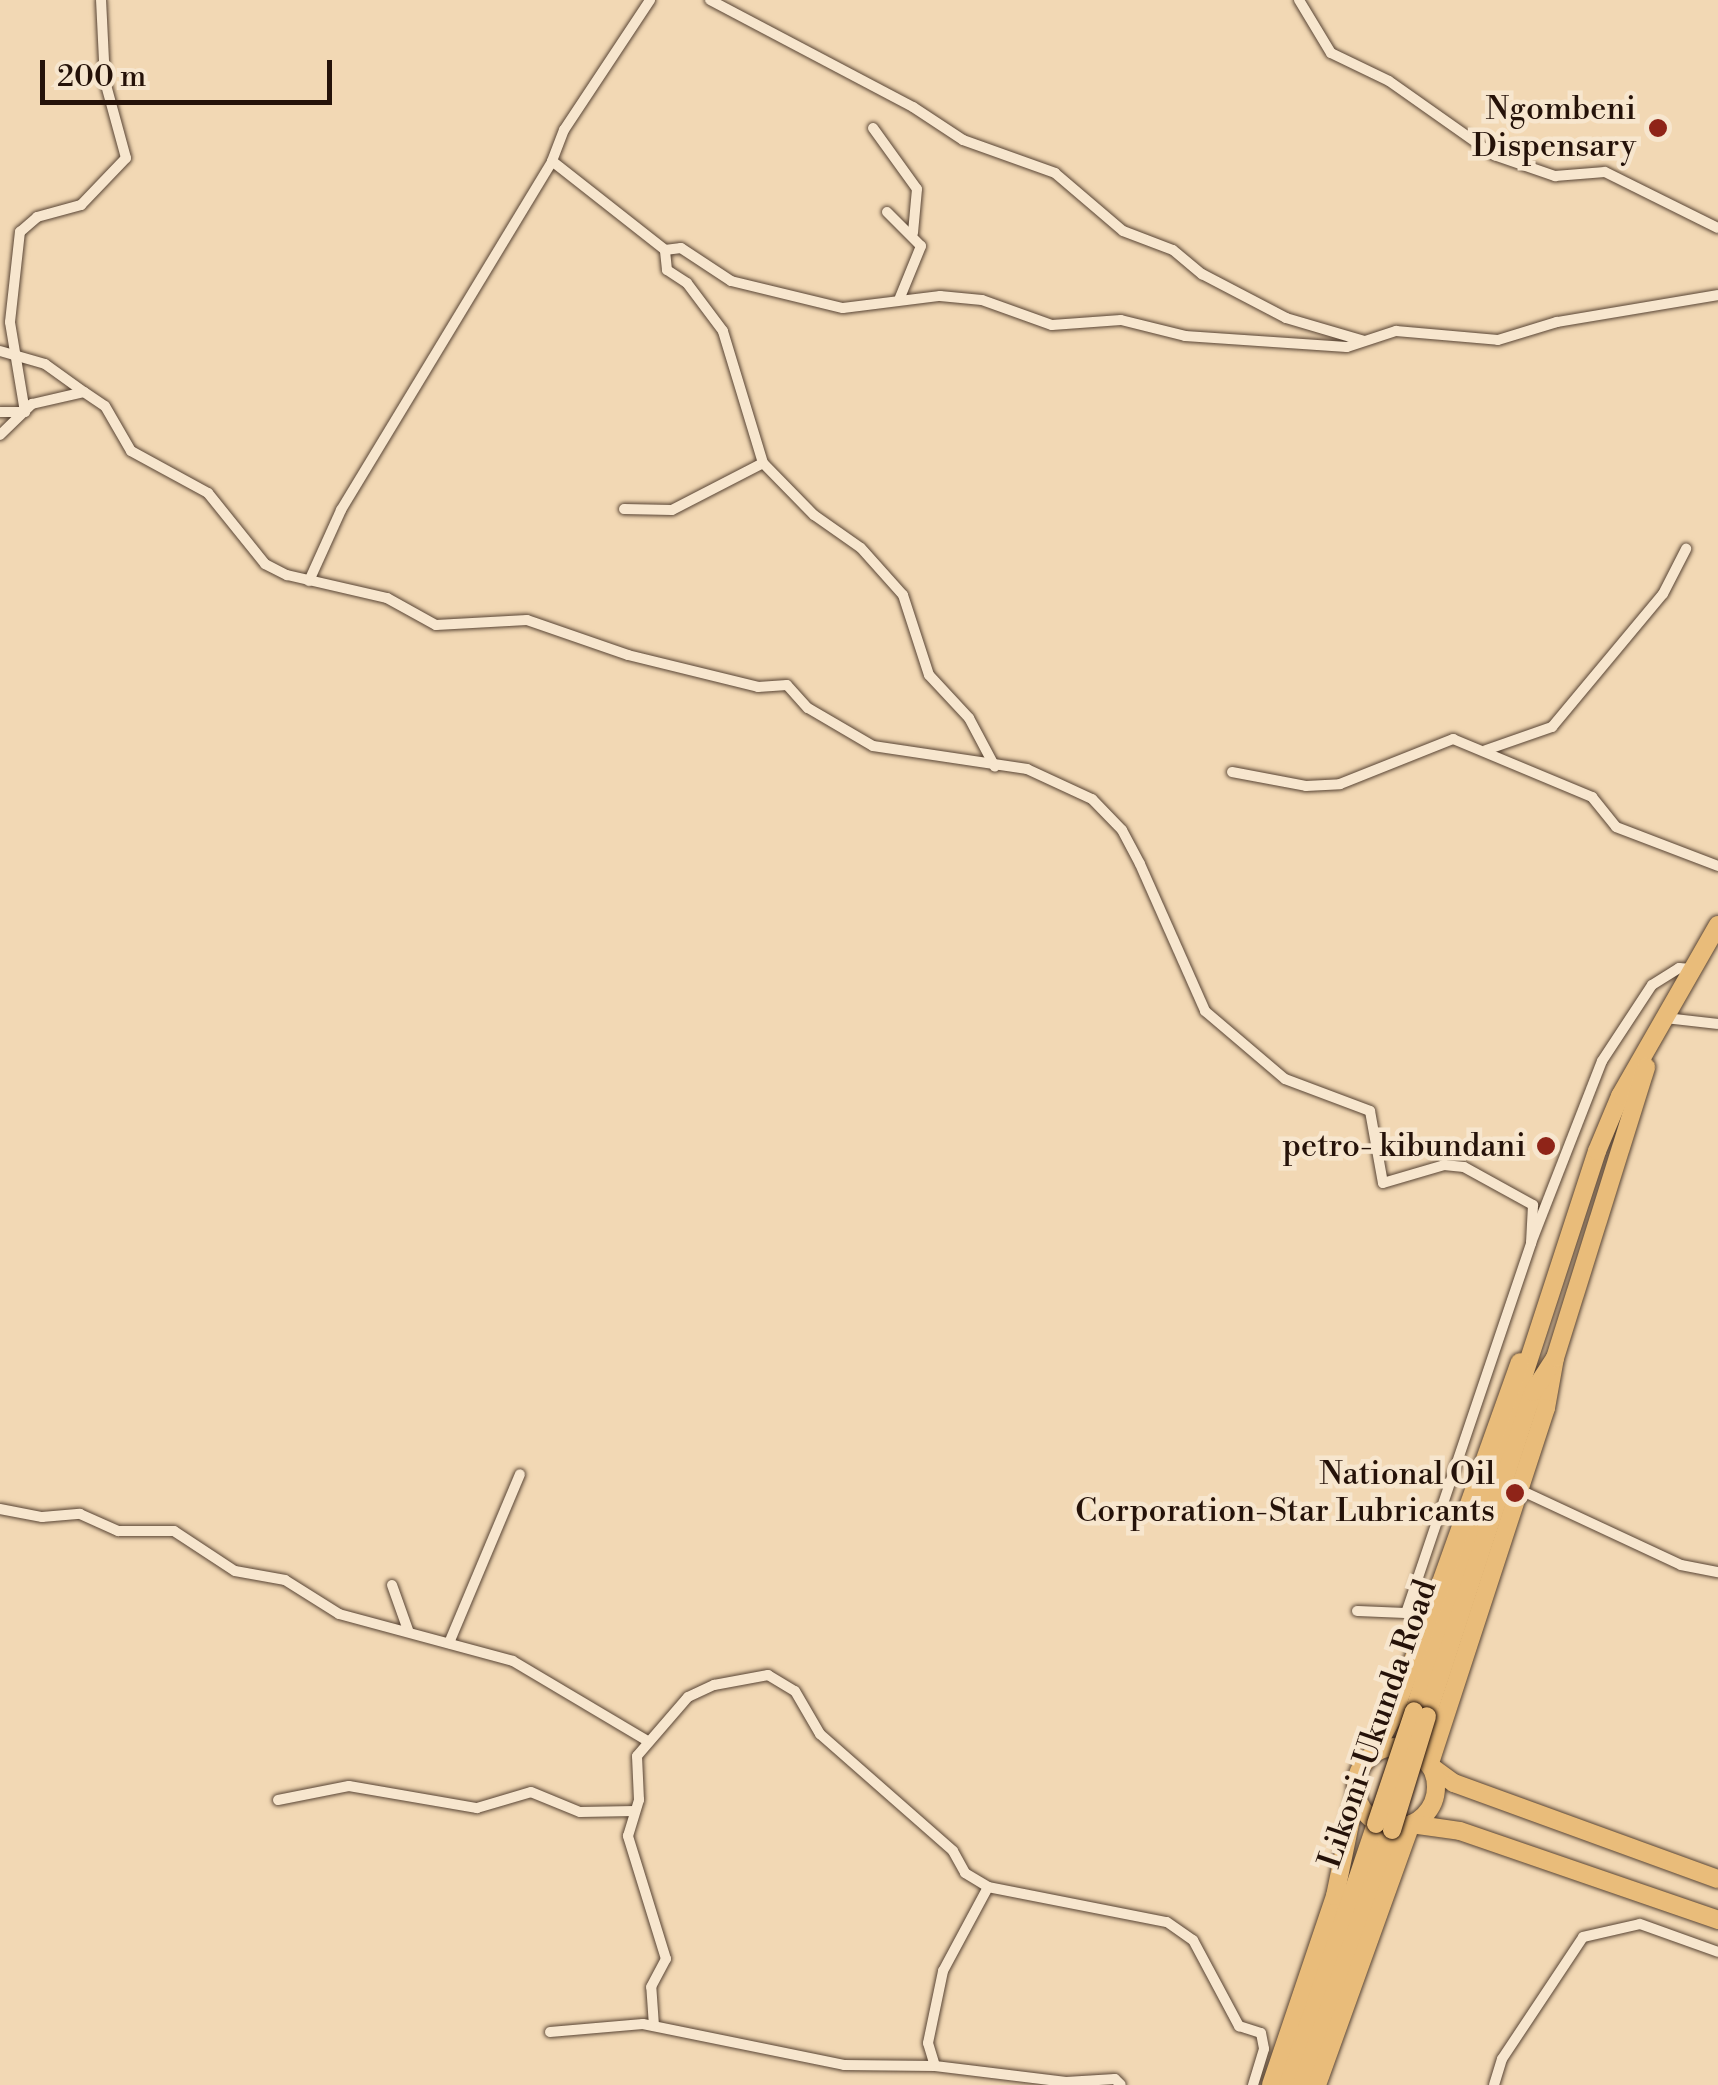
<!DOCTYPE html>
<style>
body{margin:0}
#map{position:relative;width:1718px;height:2085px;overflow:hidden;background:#f2d8b4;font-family:"Libre Bodoni",serif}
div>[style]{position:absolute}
.roads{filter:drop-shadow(0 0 2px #584434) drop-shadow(0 0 2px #584434)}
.minor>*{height:10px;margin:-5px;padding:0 5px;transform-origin:5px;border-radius:5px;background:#f7e6ce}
.trunk>*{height:18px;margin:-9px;padding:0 9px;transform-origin:9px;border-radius:9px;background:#e9bc7a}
.trunk>.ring{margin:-9px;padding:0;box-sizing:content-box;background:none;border:18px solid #e9bc7a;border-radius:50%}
.bridges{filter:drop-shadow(0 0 2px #251209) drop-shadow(0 0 2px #251209)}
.trunk-bridge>*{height:18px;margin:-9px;padding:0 9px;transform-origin:9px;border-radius:9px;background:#e9bc7a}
.dots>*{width:28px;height:28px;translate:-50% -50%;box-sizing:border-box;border:5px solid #f7e6ce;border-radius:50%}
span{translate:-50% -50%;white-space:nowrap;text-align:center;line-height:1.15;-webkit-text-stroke:9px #f7e6ce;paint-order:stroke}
.poi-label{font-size:32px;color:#251209}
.right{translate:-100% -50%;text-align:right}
.street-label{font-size:32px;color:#251209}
.scale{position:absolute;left:40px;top:60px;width:292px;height:45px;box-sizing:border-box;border:5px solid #251209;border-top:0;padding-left:12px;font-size:30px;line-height:35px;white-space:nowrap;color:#251209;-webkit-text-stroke:8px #f7e6ce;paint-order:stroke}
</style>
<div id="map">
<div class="roads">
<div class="minor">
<div style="left:710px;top:0;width:229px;rotate:27.8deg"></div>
<div style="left:913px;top:107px;width:60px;rotate:33.4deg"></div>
<div style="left:963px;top:140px;width:98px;rotate:19.7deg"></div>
<div style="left:1055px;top:173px;width:89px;rotate:40.5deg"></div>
<div style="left:1123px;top:231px;width:53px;rotate:20.8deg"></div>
<div style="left:1173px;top:250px;width:38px;rotate:40deg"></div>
<div style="left:1202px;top:274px;width:95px;rotate:27.6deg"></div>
<div style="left:1286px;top:318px;width:81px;rotate:16.4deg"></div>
<div style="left:1299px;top:0;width:62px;rotate:58.9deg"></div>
<div style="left:1331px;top:53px;width:64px;rotate:25.8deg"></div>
<div style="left:1389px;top:81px;width:128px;rotate:35.2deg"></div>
<div style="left:1494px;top:155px;width:65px;rotate:19deg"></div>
<div style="left:1555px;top:176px;width:50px;rotate:-4.6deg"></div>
<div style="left:1605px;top:172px;width:126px;rotate:26.4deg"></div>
<div style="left:873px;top:128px;width:75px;rotate:54.2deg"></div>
<div style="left:917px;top:189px;width:44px;rotate:95.2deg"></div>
<div style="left:552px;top:161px;width:33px;rotate:-69deg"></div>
<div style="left:564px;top:130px;width:156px;rotate:-56.5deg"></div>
<div style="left:887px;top:212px;width:48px;rotate:45deg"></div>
<div style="left:921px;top:246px;width:58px;rotate:112.2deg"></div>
<div style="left:0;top:351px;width:47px;rotate:16.1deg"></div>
<div style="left:45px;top:364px;width:48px;rotate:35.7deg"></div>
<div style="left:0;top:412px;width:25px"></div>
<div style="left:25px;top:412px;width:91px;rotate:-99.5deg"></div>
<div style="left:10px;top:322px;width:91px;rotate:-83.7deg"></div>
<div style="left:20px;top:232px;width:23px;rotate:-41deg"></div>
<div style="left:37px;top:217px;width:46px;rotate:-15.3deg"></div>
<div style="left:81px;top:205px;width:65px;rotate:-46.2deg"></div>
<div style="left:126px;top:158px;width:80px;rotate:-105.3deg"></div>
<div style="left:105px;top:81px;width:81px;rotate:-92.8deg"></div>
<div style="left:0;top:435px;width:45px;rotate:-44.1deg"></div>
<div style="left:32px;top:404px;width:53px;rotate:-13deg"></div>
<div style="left:84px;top:392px;width:25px;rotate:34deg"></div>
<div style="left:105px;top:406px;width:52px;rotate:60deg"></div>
<div style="left:131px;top:451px;width:88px;rotate:28.6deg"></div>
<div style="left:208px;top:493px;width:91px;rotate:51.2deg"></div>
<div style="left:265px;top:564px;width:25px;rotate:27deg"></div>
<div style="left:287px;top:575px;width:103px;rotate:13deg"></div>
<div style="left:387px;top:598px;width:56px;rotate:28.9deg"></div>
<div style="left:436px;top:625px;width:91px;rotate:-3.1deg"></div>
<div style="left:527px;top:620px;width:107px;rotate:19.1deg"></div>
<div style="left:628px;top:655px;width:134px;rotate:13.8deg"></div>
<div style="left:758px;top:687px;width:29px;rotate:-4deg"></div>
<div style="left:787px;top:685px;width:31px;rotate:48deg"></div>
<div style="left:808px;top:708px;width:75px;rotate:30.3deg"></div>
<div style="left:873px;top:746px;width:156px;rotate:8.5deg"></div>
<div style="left:1027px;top:769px;width:72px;rotate:24.8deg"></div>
<div style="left:1092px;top:799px;width:43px;rotate:45.9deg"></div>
<div style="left:1122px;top:830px;width:38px;rotate:62deg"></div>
<div style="left:1140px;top:864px;width:161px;rotate:66.1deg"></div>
<div style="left:1205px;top:1011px;width:105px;rotate:40.4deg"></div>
<div style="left:1285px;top:1079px;width:91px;rotate:20.6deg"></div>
<div style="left:1370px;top:1111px;width:73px;rotate:79.8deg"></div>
<div style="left:1383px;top:1183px;width:64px;rotate:-16.4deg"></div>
<div style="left:1444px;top:1165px;width:20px;rotate:6deg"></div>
<div style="left:1464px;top:1167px;width:79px;rotate:28.8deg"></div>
<div style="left:1533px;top:1205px;width:38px;rotate:93deg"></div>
<div style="left:763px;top:463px;width:73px;rotate:45.6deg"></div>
<div style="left:814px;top:515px;width:57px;rotate:35.1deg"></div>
<div style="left:861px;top:548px;width:63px;rotate:48.2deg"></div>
<div style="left:903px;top:595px;width:84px;rotate:72deg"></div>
<div style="left:929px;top:675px;width:59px;rotate:47.1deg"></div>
<div style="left:969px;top:718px;width:55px;rotate:62deg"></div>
<div style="left:624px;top:509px;width:48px;rotate:1.2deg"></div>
<div style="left:672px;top:510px;width:102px;rotate:-27.3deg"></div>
<div style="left:763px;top:463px;width:138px;rotate:-106.9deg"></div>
<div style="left:723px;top:331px;width:60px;rotate:-126.9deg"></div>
<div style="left:687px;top:283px;width:24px;rotate:-147deg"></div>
<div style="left:667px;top:270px;width:20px;rotate:-96deg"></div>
<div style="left:309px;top:581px;width:78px;rotate:-65.7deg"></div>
<div style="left:341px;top:510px;width:408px;rotate:-58.8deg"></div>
<div style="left:552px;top:161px;width:144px;rotate:38.2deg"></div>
<div style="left:665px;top:250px;width:16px;rotate:-7deg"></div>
<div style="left:681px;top:248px;width:60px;rotate:33.4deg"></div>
<div style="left:731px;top:281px;width:115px;rotate:13.6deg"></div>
<div style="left:843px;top:308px;width:98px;rotate:-7.1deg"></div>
<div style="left:940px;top:296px;width:42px;rotate:5.4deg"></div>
<div style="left:982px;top:300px;width:74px;rotate:19.7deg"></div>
<div style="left:1052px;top:325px;width:69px;rotate:-4.1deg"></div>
<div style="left:1121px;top:320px;width:66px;rotate:14deg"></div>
<div style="left:1185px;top:336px;width:162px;rotate:3.9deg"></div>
<div style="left:1347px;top:347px;width:52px;rotate:-18.1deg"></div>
<div style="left:1396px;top:331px;width:102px;rotate:5deg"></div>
<div style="left:1498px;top:340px;width:62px;rotate:-17deg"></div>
<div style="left:1557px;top:322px;width:163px;rotate:-9.5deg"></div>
<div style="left:1486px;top:750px;width:70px;rotate:-19.2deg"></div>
<div style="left:1552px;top:727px;width:173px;rotate:-50.2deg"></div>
<div style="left:1663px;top:594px;width:51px;rotate:-62.9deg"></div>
<div style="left:1232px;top:772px;width:75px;rotate:10.7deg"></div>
<div style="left:1306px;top:786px;width:34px;rotate:-3deg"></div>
<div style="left:1340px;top:784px;width:122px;rotate:-21.7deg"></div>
<div style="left:1453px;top:739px;width:151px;rotate:22.6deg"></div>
<div style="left:1592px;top:797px;width:38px;rotate:51deg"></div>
<div style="left:1616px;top:827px;width:109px;rotate:20.9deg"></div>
<div style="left:1666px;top:1018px;width:52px;rotate:6.6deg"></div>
<div style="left:1518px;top:1489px;width:180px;rotate:25deg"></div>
<div style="left:1681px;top:1565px;width:38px;rotate:11deg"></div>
<div style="left:0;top:1509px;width:43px;rotate:10.8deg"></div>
<div style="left:42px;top:1517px;width:38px;rotate:-5deg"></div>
<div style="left:80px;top:1514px;width:42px;rotate:24.1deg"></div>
<div style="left:118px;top:1531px;width:56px"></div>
<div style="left:174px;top:1531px;width:73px;rotate:33.3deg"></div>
<div style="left:235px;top:1571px;width:51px;rotate:10.2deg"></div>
<div style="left:285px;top:1580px;width:64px;rotate:32.2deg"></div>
<div style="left:339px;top:1614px;width:180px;rotate:15.1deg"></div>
<div style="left:513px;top:1661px;width:155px;rotate:30.7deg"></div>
<div style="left:392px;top:1585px;width:48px;rotate:70.4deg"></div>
<div style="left:1357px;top:1611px;width:49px;rotate:2.3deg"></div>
<div style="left:1406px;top:1613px;width:391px;rotate:-71.3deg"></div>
<div style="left:1531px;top:1243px;width:195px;rotate:-68.7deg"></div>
<div style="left:1602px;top:1061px;width:91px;rotate:-56.7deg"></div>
<div style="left:1652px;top:985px;width:32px;rotate:-32deg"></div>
<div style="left:1679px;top:968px;width:12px;rotate:5deg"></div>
<div style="left:449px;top:1643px;width:183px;rotate:-67.2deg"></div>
<div style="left:278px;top:1800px;width:72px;rotate:-11.2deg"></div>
<div style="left:349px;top:1786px;width:130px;rotate:9.8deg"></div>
<div style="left:477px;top:1808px;width:56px;rotate:-16.5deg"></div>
<div style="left:531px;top:1792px;width:53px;rotate:22.2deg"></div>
<div style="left:580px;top:1812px;width:55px;rotate:-1deg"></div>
<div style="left:654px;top:2026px;width:39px;rotate:-94deg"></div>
<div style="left:651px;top:1987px;width:32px;rotate:-62deg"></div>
<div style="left:666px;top:1959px;width:129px;rotate:-107.2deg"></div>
<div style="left:628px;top:1836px;width:38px;rotate:-73deg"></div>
<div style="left:639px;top:1800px;width:44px;rotate:-92.6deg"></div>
<div style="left:637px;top:1756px;width:78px;rotate:-49.2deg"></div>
<div style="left:688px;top:1697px;width:29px;rotate:-25deg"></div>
<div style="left:714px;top:1685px;width:55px;rotate:-10.5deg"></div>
<div style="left:768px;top:1675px;width:31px;rotate:31deg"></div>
<div style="left:795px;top:1691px;width:50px;rotate:59.8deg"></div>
<div style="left:820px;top:1734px;width:177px;rotate:41.3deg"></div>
<div style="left:953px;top:1851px;width:25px;rotate:61deg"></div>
<div style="left:965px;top:1873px;width:27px;rotate:31deg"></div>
<div style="left:988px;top:1887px;width:182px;rotate:11.1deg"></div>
<div style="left:1167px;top:1922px;width:32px;rotate:35deg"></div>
<div style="left:1193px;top:1940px;width:98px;rotate:61.9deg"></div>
<div style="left:1239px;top:2026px;width:23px;rotate:18deg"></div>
<div style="left:1261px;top:2033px;width:16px;rotate:79deg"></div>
<div style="left:1264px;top:2049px;width:38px;rotate:107deg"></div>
<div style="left:550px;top:2032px;width:93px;rotate:-4.9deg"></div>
<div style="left:643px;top:2024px;width:205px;rotate:11.5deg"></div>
<div style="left:844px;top:2065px;width:91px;rotate:0.6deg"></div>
<div style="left:935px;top:2066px;width:132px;rotate:7deg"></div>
<div style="left:1066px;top:2082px;width:49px;rotate:-3.5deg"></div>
<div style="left:1115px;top:2079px;width:8px;rotate:45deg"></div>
<div style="left:935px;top:2066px;width:24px;rotate:-107deg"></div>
<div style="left:928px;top:2043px;width:74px;rotate:-78.2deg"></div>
<div style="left:943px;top:1971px;width:95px;rotate:-61.8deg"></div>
<div style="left:1494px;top:2085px;width:27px;rotate:-73deg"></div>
<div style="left:1502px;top:2059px;width:146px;rotate:-56.4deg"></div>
<div style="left:1583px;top:1937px;width:58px;rotate:-12.8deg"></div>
<div style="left:1640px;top:1924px;width:83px;rotate:19.7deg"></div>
</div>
<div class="trunk">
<div style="left:1555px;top:1358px;width:51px;rotate:100.2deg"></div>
<div style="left:1546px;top:1408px;width:376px;rotate:108.1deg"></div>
<div style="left:1429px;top:1765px;width:31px;rotate:36deg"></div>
<div style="left:1454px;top:1783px;width:281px;rotate:20deg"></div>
<div style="left:1414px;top:1711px;width:589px;rotate:-71.9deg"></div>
<div style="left:1597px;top:1151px;width:60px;rotate:-67.3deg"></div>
<div style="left:1620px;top:1096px;width:197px;rotate:-60.2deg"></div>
<div style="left:1427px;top:1716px;width:341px;rotate:-71.9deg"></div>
<div style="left:1533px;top:1392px;width:40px;rotate:-57.1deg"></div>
<div style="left:1555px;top:1358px;width:305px;rotate:-72.6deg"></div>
<div class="ring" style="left:1356px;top:1747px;width:62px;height:62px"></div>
<div style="left:1373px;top:1753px;width:39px;rotate:-61deg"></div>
<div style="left:1392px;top:1719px;width:379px;rotate:-70.3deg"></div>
<div style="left:1271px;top:2085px;width:200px;rotate:-71.3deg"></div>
<div style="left:1335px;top:1896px;width:103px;rotate:-78.3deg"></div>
<div style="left:1288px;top:2085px;width:275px;rotate:-71.4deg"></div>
<div style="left:1302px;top:2085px;width:270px;rotate:-70.6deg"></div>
<div style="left:1317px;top:2085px;width:277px;rotate:-70.2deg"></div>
<div style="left:1411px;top:1824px;width:49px;rotate:8.1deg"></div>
<div style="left:1460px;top:1831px;width:273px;rotate:19deg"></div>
</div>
</div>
<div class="bridges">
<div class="trunk-bridge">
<div style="left:1376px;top:1824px;width:119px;rotate:-71.4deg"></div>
<div style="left:1392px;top:1830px;width:119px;rotate:-72.9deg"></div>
</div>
</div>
<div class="dots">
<div style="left:1658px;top:128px;background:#8f2418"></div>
<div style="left:1546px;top:1146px;background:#8f2418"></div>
<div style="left:1515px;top:1493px;background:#8f2418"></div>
</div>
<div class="poi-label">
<span class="right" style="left:1636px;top:128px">Ngombeni<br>Dispensary</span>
<span class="right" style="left:1526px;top:1146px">petro- kibundani</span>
<span class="right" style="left:1495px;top:1493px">National Oil<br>Corporation-Star Lubricants</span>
</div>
<div class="street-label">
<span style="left:1378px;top:1724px;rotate:-71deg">Likoni-Ukunda Road</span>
</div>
<div class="scale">200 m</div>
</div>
